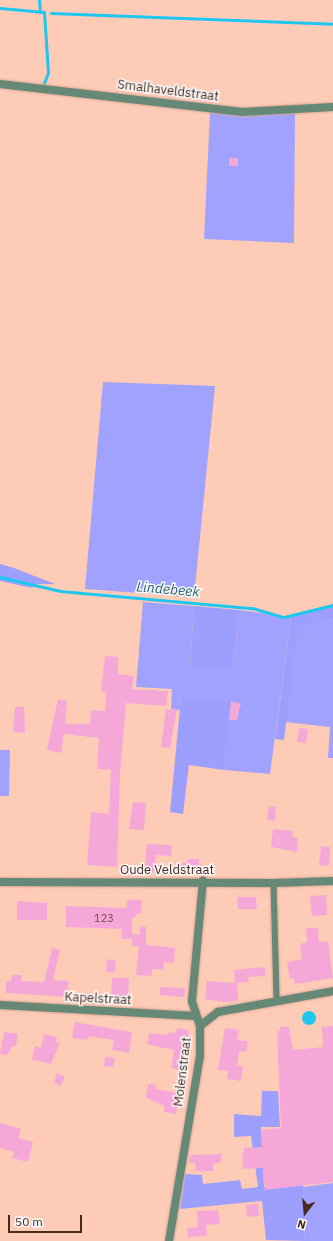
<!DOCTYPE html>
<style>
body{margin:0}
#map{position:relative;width:333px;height:1241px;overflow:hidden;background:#fecbb7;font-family:"IBM Plex Sans",sans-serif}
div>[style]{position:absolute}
.green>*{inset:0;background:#a0a2fe}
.forest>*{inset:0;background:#9d9ffe}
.water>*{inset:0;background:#1fc6f0}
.round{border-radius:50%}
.stream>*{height:3px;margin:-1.5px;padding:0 1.5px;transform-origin:1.5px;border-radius:1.5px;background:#1fc6f0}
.building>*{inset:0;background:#f5a8d8}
.roads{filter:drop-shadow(0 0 1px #d6a795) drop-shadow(0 0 1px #d6a795)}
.lane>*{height:5.5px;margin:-2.75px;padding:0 2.75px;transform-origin:2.75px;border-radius:2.75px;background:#668977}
.street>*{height:8px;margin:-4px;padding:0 4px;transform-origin:4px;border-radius:4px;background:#668977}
span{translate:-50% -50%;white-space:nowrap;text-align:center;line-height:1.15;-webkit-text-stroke:3px #f9f9f9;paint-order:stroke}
.number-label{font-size:11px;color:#75494c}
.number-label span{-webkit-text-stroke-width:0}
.street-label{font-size:13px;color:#4a291d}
.water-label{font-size:14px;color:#266072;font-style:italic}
.north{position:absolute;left:285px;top:1193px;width:40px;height:40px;-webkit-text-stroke:3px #f9f9f9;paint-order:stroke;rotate:196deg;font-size:11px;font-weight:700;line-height:16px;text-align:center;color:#4a291d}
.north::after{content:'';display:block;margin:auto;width:14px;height:18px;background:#4a291d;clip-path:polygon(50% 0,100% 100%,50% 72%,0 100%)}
.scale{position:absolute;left:8px;top:1215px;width:74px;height:18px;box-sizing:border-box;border:2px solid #4a291d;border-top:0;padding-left:5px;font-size:12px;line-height:14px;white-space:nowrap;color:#4a291d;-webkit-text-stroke:3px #f9f9f9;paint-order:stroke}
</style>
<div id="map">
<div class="green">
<div style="clip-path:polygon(210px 112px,295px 113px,294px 243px,204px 239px)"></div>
<div style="clip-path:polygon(103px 382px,215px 386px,194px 597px,85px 589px)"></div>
<div style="clip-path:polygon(143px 602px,194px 606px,190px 666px,233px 672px,239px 610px,291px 617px,270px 774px,224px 770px,230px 702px,181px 698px,180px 710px,171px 709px,172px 689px,136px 687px)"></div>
<div style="clip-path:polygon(333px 619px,333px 758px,328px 758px,330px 727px,285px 722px,298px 626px)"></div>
<div style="clip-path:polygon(0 750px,10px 750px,9px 796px,0 796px)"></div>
<div style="clip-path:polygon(333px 1183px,333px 1241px,305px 1241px,303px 1187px)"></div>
</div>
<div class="forest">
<div style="clip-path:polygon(0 564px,14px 568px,55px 584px,34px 584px,32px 588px,0 581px)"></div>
<div style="clip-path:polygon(194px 606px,239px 610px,233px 672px,190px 667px)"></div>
<div style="clip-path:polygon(333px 606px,333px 619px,298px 627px,284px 740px,275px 739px,291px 617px)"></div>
<div style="clip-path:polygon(181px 697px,231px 702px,224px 770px,189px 765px,183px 814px,170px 812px)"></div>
<div style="clip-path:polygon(262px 1091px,278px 1091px,280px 1127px,261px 1127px,264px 1187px,303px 1185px,305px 1241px,266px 1240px,262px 1201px,180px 1209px,185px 1174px,202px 1175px,203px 1184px,240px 1180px,242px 1189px,258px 1187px,251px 1136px,234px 1137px,234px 1114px,261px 1116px)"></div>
</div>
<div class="water">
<div class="round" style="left:302px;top:1011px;width:14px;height:14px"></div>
</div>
<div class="stream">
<div style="left:39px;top:0;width:12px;rotate:85deg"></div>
<div style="left:0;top:8px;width:44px;rotate:5.2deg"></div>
<div style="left:44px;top:12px;width:61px;rotate:86.2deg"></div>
<div style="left:48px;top:73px;width:11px;rotate:112deg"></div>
<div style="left:51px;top:13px;width:282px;rotate:2.2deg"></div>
<div style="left:0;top:577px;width:62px;rotate:13.1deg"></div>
<div style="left:60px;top:591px;width:193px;rotate:5.1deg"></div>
<div style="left:252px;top:608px;width:33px;rotate:16deg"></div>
<div style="left:284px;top:617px;width:50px;rotate:-13.8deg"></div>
</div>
<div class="building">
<div style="clip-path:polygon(229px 158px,238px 158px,238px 166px,229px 166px)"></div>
<div style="clip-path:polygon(105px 656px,118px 657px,118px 674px,134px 676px,132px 689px,168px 691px,166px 706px,126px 703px,120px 774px,117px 867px,87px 865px,91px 812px,109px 814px,111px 770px,97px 769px,99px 738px,64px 734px,61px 753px,47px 750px,58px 699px,67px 701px,65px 724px,90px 724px,91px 710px,105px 711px,106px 692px,101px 691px)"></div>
<div style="clip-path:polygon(231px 702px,241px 703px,237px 720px,229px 720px)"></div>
<div style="clip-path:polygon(15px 707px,24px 707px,25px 733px,13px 732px)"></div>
<div style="clip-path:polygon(166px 709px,177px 710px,170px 748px,161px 747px)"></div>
<div style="clip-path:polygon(299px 728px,308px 729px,306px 743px,297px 742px)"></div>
<div style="clip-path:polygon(133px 802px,146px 803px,144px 830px,129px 829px)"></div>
<div style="clip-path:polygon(269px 806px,276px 807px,275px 821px,267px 820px)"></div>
<div style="clip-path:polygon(273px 829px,293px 831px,292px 837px,298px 838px,297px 852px,271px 847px)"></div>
<div style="clip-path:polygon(147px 844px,172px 845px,171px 856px,156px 855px,154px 873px,144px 872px)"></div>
<div style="clip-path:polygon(321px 846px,330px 847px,329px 866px,319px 865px)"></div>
<div style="clip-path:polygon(188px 859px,199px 859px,199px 873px,177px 872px,177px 863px,188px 863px)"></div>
<div style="clip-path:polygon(326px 895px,327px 915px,312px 916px,310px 896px)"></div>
<div style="clip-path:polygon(237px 897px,256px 897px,257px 909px,238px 909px)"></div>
<div style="clip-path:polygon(127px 900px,142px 900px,141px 914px,136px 914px,135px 918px,132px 918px,132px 937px,132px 934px,140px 935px,140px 926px,146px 927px,146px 945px,175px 948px,174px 963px,164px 962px,163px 970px,152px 969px,152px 976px,136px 975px,139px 946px,132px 946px,132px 939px,122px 939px,122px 929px,66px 927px,66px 906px,127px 908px)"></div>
<div style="clip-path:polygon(17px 901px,47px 903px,47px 920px,17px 920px)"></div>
<div style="clip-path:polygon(306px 928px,318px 928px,319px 942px,328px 941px,333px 978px,295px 984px,294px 978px,290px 979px,287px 962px,302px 959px,300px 944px,307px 942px)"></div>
<div style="clip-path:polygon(52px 948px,60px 950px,53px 980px,69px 981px,66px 997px,6px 993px,6px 981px,11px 981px,12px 975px,22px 975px,21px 981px,44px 982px)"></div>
<div style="clip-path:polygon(107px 959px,116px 961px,115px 972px,106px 972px)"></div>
<div style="clip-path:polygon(265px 967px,265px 976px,248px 977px,249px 982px,237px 983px,238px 1001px,225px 1002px,205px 999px,207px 981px,235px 983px,234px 970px)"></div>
<div style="clip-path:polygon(112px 978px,129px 978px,128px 1000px,111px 998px)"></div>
<div style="clip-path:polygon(160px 987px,185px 988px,184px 997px,160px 995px)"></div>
<div style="clip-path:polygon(75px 1022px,132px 1032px,129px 1053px,112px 1050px,114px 1040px,88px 1036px,87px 1040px,72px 1038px)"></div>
<div style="clip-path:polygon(333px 1026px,333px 1182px,265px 1190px,263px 1168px,243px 1169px,242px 1153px,244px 1153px,244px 1148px,262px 1147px,262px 1130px,281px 1128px,277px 1031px,280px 1031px,280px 1027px,289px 1027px,293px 1050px,323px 1047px,322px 1027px)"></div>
<div style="clip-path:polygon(177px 1028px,189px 1030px,187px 1056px,182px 1055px,180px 1070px,171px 1068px,174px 1050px,147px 1044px,149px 1033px,168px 1035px,169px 1032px,176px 1033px)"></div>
<div style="clip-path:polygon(225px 1028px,239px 1030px,237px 1040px,248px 1041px,246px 1052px,239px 1051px,237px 1066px,243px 1066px,241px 1081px,227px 1079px,228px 1071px,218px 1070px)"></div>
<div style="clip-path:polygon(4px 1032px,18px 1034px,16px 1046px,12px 1046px,8px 1055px,0 1054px)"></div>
<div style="clip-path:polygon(44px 1034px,57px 1037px,56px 1042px,60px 1043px,51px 1064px,32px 1060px,35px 1046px,41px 1048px)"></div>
<div style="clip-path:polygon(105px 1057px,115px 1058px,113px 1067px,104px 1066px)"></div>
<div style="clip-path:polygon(57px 1073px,65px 1077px,60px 1086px,54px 1082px)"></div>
<div style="clip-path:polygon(148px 1084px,156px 1085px,156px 1089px,179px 1093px,176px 1114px,164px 1112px,165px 1106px,146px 1098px)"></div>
<div style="clip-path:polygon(0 1123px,21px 1129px,18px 1138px,33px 1142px,28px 1162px,12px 1158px,14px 1152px,0 1148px)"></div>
<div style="clip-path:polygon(221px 1154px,221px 1162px,213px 1164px,213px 1171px,196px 1171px,195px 1163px,189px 1163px,190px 1155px)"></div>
<div style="clip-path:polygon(258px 1204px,259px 1216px,247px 1217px,246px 1205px)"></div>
<div style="clip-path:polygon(218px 1210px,220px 1224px,206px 1225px,207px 1236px,188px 1237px,187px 1228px,198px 1227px,197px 1211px)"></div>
</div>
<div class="roads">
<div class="lane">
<div style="left:274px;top:883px;width:117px;rotate:88.5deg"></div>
</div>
<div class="street">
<div style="left:0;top:84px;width:244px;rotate:6.6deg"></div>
<div style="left:242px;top:112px;width:91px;rotate:-3.1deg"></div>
<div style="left:0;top:882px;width:274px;rotate:0.2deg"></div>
<div style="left:274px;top:883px;width:59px;rotate:-1.9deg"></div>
<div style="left:0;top:1005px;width:196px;rotate:3.2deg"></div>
<div style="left:200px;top:1026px;width:23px;rotate:-38deg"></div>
<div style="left:218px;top:1012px;width:117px;rotate:-10.3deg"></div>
<div style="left:169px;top:1241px;width:188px;rotate:-80.5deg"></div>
<div style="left:200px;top:1056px;width:30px;rotate:-90deg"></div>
<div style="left:200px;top:1026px;width:26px;rotate:-108deg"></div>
<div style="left:192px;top:1001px;width:121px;rotate:-84.8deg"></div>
</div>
</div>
<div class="number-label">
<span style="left:104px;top:918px">123</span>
</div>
<div class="street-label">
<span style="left:168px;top:91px;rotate:7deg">Smalhaveldstraat</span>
<span style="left:167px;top:870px">Oude Veldstraat</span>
<span style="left:98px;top:999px;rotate:3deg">Kapelstraat</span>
<span style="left:183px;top:1072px;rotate:-83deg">Molenstraat</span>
</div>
<div class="water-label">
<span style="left:168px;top:589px;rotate:5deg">Lindebeek</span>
</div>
<div class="north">N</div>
<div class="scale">50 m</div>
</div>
